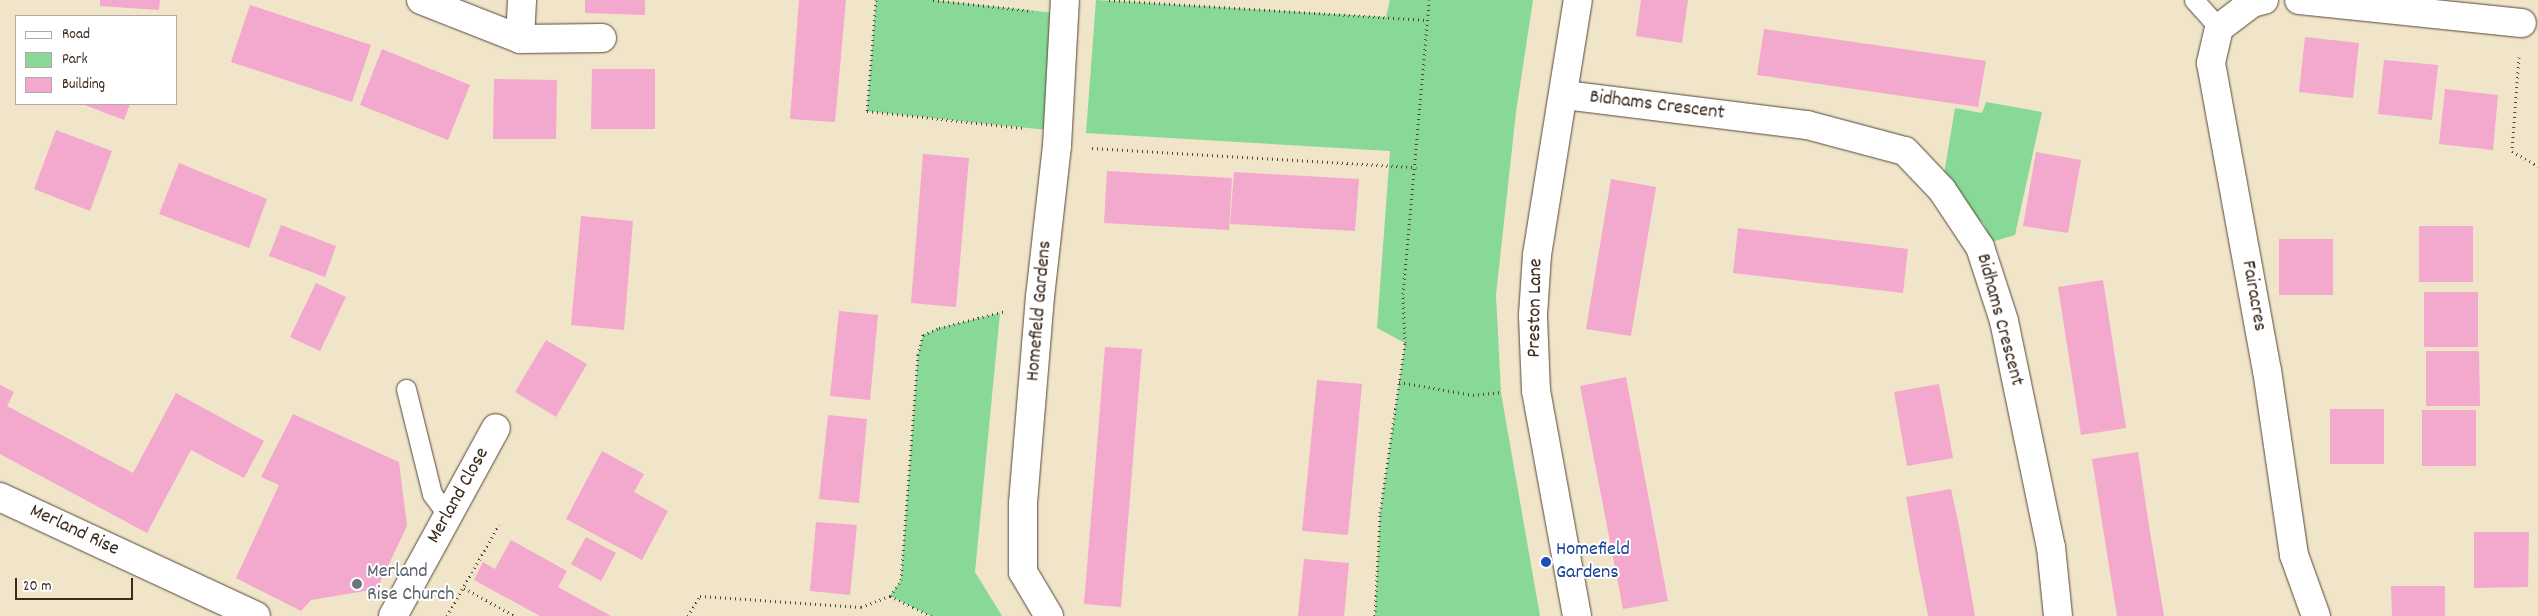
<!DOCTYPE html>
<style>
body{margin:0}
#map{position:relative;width:2538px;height:616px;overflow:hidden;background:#f0e5c9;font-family:Dekko,sans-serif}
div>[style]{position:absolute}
.green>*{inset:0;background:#88d898}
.building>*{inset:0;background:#f3a8ce}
.path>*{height:3px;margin-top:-1.5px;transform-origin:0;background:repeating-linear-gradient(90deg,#564638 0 1px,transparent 0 5px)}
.roads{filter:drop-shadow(0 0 1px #564638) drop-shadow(0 0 1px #564638)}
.service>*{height:19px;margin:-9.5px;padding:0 9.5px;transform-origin:9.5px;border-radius:9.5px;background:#fff}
.minor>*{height:28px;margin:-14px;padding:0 14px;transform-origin:14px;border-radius:14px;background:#fff}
.tertiary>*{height:28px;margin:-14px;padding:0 14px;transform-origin:14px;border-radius:14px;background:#fff}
.dots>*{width:14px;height:14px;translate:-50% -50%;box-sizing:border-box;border:2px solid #fff;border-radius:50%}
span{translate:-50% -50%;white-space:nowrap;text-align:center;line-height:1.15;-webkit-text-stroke:4px #fff;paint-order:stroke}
.street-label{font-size:20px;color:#3b2a1e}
.transit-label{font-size:20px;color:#164399}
.left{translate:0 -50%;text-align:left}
.worship-label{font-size:20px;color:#5b616d}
.legend{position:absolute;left:15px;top:15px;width:162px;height:90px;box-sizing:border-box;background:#fff;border:1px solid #b1aaa5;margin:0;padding:6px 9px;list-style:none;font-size:15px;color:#3b2a1e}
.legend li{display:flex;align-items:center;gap:10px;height:25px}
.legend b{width:25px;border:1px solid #b1aaa5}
.scale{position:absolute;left:15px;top:578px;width:118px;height:22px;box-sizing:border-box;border:2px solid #3b2a1e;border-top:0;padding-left:6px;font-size:15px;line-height:18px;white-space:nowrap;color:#3b2a1e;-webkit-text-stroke:4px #fff;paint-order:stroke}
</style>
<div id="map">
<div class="green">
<div style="clip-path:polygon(876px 0,933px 0,1064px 14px,1057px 131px,867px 111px)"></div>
<div style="clip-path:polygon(1096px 0,1386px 17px,1390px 0,1533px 0,1516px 112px,1496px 295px,1501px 393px,1540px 616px,1375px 616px,1380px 513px,1405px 343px,1377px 328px,1390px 151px,1086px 133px)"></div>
<div style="clip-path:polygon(1986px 102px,2042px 112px,2015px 235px,1991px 242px,1984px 224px,1942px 186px,1955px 108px,1982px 113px)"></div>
<div style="clip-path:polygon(1000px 313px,975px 572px,1002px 616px,931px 616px,890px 596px,901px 580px,918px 355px,923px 335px,939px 328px)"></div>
</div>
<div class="building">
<div style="clip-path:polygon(100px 0,160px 0,159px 10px,100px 6px)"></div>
<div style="clip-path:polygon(585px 0,645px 0,645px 15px,585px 13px)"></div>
<div style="clip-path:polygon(799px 0,846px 0,835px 122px,790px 119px)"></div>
<div style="clip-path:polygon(1641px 0,1688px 0,1682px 43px,1636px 36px)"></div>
<div style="clip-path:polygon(250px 5px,371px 45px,352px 102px,231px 62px)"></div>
<div style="clip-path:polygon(1764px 29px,1986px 61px,1978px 107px,1757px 75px)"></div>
<div style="clip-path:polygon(2305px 37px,2359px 43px,2353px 98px,2299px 92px)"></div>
<div style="clip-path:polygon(382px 49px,470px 85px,448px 140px,360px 105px)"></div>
<div style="clip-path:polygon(2384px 60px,2438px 65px,2432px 120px,2378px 114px)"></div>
<div style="clip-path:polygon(592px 69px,655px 69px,655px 129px,591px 129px)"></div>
<div style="clip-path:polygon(494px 79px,557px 80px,556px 139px,493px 139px)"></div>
<div style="clip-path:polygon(2445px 89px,2498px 95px,2493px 150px,2439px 144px)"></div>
<div style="clip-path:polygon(82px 104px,130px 104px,124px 120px)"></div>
<div style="clip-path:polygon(56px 130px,112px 151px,90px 211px,34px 189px)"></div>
<div style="clip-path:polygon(2036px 152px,2081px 160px,2068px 233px,2023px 226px)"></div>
<div style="clip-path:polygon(923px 154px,969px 158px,956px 307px,911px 303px)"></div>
<div style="clip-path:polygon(179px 163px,267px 199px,249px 248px,159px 214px)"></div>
<div style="clip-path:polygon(1107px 171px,1232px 178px,1229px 230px,1104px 223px)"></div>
<div style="clip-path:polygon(1234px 172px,1359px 179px,1355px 231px,1230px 224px)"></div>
<div style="clip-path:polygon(1611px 179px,1656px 187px,1631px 336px,1586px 329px)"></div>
<div style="clip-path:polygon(581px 216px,633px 221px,624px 330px,571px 325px)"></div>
<div style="clip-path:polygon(281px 225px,336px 246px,325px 277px,269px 256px)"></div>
<div style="clip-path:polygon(2419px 226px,2473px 226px,2473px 282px,2419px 282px)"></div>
<div style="clip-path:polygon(1738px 228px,1908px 249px,1903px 293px,1733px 273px)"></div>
<div style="clip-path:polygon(2279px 239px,2333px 239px,2333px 295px,2279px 295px)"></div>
<div style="clip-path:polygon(2103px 280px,2126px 428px,2081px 435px,2058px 287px)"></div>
<div style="clip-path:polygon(316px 283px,346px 297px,320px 351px,290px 337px)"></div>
<div style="clip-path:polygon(2424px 292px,2478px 292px,2478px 347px,2424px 347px)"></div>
<div style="clip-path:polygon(839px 311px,878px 315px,870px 400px,830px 396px)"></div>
<div style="clip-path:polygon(546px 340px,587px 364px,556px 417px,515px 392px)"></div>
<div style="clip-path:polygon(1105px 347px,1142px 349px,1121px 607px,1084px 604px)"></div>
<div style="clip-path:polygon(2426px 351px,2479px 351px,2480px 406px,2426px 406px)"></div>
<div style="clip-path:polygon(1626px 377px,1668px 601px,1623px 609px,1580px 386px)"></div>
<div style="clip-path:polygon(1317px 380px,1362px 384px,1348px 535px,1302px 531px)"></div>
<div style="clip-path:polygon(1939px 384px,1953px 458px,1907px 466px,1894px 392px)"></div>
<div style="clip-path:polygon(0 385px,14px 392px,7px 406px,133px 473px,176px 393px,264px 441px,244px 478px,191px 450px,147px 533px,0 454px)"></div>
<div style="clip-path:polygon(2330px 409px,2384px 409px,2384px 464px,2330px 464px)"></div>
<div style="clip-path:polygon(2422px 410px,2476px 410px,2476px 466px,2422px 466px)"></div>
<div style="clip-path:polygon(293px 414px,399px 462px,407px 526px,377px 589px,311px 600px,301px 611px,236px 578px,279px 485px,261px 477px)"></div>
<div style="clip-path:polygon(828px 415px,867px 419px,859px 503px,819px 499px)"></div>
<div style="clip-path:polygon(602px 451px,644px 474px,634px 492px,668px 511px,642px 560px,566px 519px)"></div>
<div style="clip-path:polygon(2138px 452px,2149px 526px,2164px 616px,2117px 616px,2092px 459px)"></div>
<div style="clip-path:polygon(1951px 489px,1959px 526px,1975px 616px,1928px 616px,1919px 570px,1906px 497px)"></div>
<div style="clip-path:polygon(816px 522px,857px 525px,850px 595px,810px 591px)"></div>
<div style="clip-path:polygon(2474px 532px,2529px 532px,2528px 587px,2474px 588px)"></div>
<div style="clip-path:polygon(586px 537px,616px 553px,601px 581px,571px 564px)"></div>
<div style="clip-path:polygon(511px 540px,567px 571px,558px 587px,611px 616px,540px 616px,474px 580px,483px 562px,495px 569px)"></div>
<div style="clip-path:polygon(1304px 559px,1349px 563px,1344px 616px,1298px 616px)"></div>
<div style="clip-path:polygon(2391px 586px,2445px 586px,2445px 616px,2392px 616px)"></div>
</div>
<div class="path">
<div style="left:876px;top:0;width:111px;rotate:94.6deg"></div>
<div style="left:867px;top:111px;width:158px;rotate:6.2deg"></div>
<div style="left:933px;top:0;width:100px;rotate:6.3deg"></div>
<div style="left:1109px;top:0;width:319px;rotate:3.6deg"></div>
<div style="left:2519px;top:57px;width:94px;rotate:94.3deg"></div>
<div style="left:2512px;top:151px;width:30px;rotate:30deg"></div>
<div style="left:1092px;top:148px;width:325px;rotate:3.4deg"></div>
<div style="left:1399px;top:382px;width:75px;rotate:10deg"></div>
<div style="left:1473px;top:395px;width:29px;rotate:-6deg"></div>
<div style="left:464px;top:588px;width:58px;rotate:28.8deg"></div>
<div style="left:890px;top:596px;width:46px;rotate:26deg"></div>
<div style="left:447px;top:616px;width:105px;rotate:-60.3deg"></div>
<div style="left:688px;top:616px;width:23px;rotate:-59deg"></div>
<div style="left:700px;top:596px;width:161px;rotate:3.9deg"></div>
<div style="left:861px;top:607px;width:31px;rotate:-21deg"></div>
<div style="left:890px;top:596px;width:19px;rotate:-55deg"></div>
<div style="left:901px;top:580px;width:226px;rotate:-85.7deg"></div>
<div style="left:918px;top:355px;width:21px;rotate:-76deg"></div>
<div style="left:923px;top:335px;width:17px;rotate:-24deg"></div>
<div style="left:939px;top:328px;width:68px;rotate:-14.4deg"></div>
<div style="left:1375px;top:616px;width:103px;rotate:-87.2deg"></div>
<div style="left:1380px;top:513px;width:172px;rotate:-81.6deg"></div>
<div style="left:1405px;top:343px;width:49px;rotate:-92.3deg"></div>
<div style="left:1403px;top:294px;width:295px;rotate:-84.9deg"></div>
</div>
<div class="roads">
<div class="service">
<div style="left:2194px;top:0;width:38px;rotate:48deg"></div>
<div style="left:406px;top:389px;width:108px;rotate:76.1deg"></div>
<div style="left:432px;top:494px;width:26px;rotate:53deg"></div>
</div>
<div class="minor">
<div style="left:421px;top:0;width:106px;rotate:21.5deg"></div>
<div style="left:520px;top:39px;width:39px;rotate:-87deg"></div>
<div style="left:2264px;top:0;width:12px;rotate:166deg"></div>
<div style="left:2252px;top:3px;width:41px;rotate:142.9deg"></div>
<div style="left:2219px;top:28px;width:36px;rotate:103deg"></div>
<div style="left:2211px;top:63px;width:312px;rotate:79.7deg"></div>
<div style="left:2267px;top:370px;width:187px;rotate:81.7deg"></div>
<div style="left:2294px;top:555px;width:65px;rotate:70.2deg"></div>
<div style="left:2299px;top:0;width:224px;rotate:5.9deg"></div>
<div style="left:520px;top:39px;width:82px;rotate:-0.7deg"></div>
<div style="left:1565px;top:95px;width:244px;rotate:7.1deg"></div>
<div style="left:1807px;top:125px;width:101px;rotate:14.9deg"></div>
<div style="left:1905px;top:151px;width:54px;rotate:46.5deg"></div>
<div style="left:1942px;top:190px;width:69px;rotate:56.3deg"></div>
<div style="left:1980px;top:247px;width:78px;rotate:72deg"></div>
<div style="left:2004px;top:321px;width:231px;rotate:78.3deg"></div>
<div style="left:2051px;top:547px;width:69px;rotate:84.2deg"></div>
<div style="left:393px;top:616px;width:214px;rotate:-61.3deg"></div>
<div style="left:1049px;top:616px;width:51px;rotate:-120.6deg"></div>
<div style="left:1023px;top:572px;width:69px;rotate:-90deg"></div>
<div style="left:1023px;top:503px;width:207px;rotate:-85.3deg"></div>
<div style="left:1040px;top:297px;width:152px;rotate:-83.6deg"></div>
<div style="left:1057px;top:146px;width:146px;rotate:-86.9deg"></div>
<div style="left:1577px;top:616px;width:229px;rotate:-100.3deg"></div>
<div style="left:1536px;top:391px;width:76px;rotate:-92.3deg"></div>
<div style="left:1533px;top:315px;width:60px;rotate:-86.2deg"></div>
<div style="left:1537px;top:255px;width:258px;rotate:-80.9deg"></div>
</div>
<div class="tertiary">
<div style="left:0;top:497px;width:282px;rotate:24.9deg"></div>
</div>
</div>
<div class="dots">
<div style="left:1546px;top:562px;background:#1a4fb4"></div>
<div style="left:357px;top:584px;background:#6b7280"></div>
</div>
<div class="street-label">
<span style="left:1657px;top:106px;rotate:7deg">Bidhams Crescent</span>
<span style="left:2253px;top:296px;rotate:80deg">Fairacres</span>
<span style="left:1536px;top:308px;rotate:-89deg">Preston Lane</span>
<span style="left:1040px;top:311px;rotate:-85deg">Homefield Gardens</span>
<span style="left:1999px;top:320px;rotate:75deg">Bidhams Crescent</span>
<span style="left:459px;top:496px;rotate:-61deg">Merland Close</span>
<span style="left:74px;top:531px;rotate:25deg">Merland Rise</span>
</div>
<div class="transit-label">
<span class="left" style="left:1556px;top:562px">Homefield<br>Gardens</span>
</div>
<div class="worship-label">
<span class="left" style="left:367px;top:584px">Merland<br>Rise Church</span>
</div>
<ul class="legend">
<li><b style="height:6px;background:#fff"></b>Road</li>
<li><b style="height:14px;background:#88d898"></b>Park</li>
<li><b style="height:14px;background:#f3a8ce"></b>Building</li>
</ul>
<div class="scale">20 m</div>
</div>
